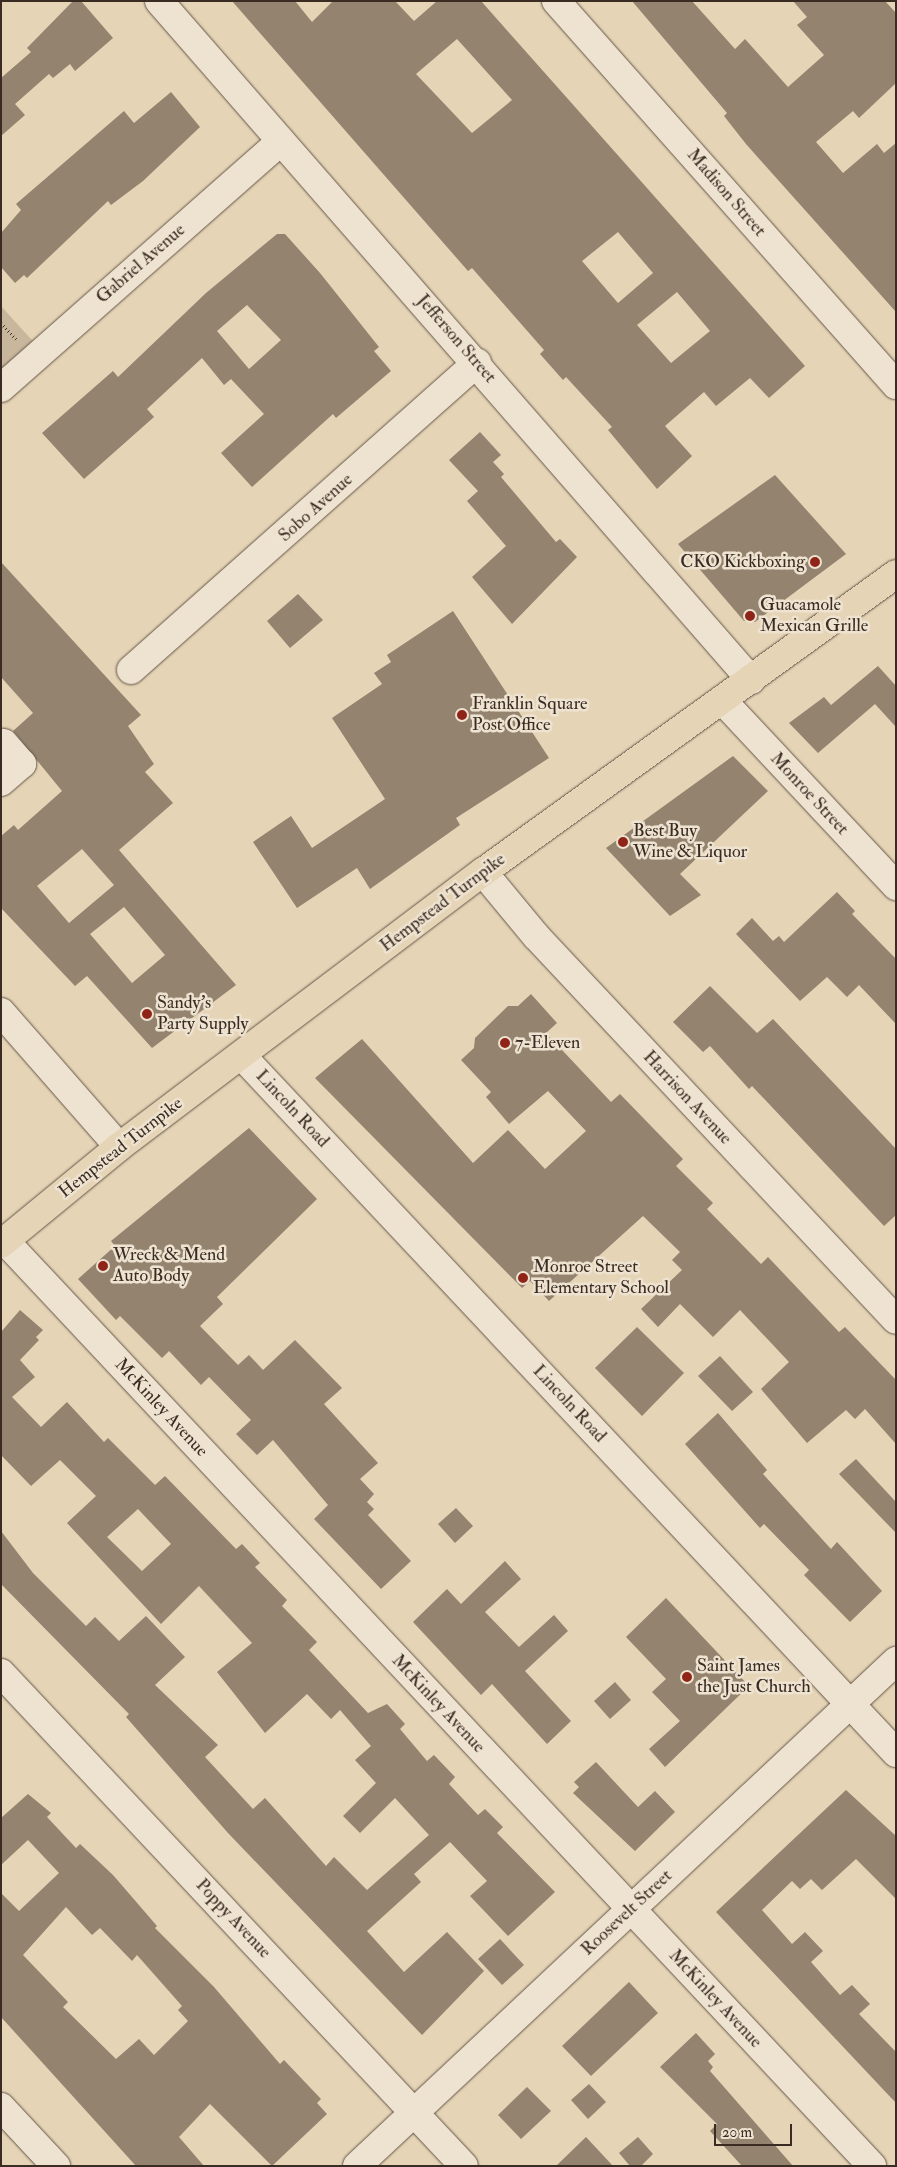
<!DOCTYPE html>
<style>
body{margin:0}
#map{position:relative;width:897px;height:2167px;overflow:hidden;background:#e5d4b6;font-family:"IM FELL Double Pica",serif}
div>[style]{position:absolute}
.green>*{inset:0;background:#c8b79d}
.building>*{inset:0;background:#93836f}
.path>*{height:3px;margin-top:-1.5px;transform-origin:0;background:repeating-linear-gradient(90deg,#3a2c23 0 1px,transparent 0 3.5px)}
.roads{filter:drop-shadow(0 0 1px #655648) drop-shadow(0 0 1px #655648)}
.minor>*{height:28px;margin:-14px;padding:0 14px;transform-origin:14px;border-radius:14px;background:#eee3d0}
.major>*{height:28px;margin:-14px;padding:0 14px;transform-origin:14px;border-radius:14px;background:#e5d4b6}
.dots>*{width:14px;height:14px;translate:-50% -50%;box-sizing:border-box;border:2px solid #eee3d0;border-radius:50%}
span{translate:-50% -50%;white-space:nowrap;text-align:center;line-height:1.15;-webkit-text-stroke:5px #eee3d0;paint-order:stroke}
.street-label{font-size:18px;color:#3a2c23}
.poi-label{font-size:18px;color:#3a2c23}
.right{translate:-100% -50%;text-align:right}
.left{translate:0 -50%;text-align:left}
.frame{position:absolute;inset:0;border:2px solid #3a2c23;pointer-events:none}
.scale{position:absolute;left:714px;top:2124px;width:78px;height:22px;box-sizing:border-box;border:2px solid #3a2c23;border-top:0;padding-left:6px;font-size:15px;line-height:18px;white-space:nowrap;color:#3a2c23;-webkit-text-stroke:4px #eee3d0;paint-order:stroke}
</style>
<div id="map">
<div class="green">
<div style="clip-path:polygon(1px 306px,40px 349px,1px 384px)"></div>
</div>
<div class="building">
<div style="clip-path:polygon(73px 1px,81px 1px,113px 38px,75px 71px,70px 64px,53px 78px,49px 74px,15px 104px,25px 115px,1px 136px,1px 78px,31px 52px,27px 48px)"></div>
<div style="clip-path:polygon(evenodd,232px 1px,295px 1px,312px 22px,333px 1px,395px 1px,414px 21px,437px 1px,481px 1px,805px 366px,769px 398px,750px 378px,716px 406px,704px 392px,665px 426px,692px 456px,657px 489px,608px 430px,612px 427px,566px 377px,563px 380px,540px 354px,544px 350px,472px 268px,468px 271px,232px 1px,457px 39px,512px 100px,472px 133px,416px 74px,457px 39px,232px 1px,618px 232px,653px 273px,618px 303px,582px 261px,618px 232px,232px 1px,677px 292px,710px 331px,671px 363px,637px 325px,677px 292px)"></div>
<div style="clip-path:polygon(632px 1px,692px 1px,735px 49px,745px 39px,788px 87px,824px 55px,797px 25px,807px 17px,793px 1px,885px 1px,896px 13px,896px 83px,859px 118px,853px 111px,816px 142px,843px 173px,877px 144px,884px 153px,896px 143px,896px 312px,746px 144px,724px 116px,727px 113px)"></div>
<div style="clip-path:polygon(171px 92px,200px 127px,143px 181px,111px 205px,108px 201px,27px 278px,24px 275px,15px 283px,1px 267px,1px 233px,21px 210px,16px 204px,124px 111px,134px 123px)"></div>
<div style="clip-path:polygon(evenodd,277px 234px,285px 234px,320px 273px,379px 347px,374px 351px,391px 371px,336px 418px,333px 414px,252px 487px,221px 453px,264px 414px,231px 379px,224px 385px,202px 358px,147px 409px,154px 417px,84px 479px,42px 433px,113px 371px,118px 377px,206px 293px,277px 234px,247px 305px,281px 340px,249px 369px,217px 331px,247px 305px)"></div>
<div style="clip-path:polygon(480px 432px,501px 455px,493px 462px,504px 474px,501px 477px,556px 542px,560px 539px,577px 557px,512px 624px,472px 577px,506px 546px,467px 501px,478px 491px,449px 460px)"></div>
<div style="clip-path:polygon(775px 475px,846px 554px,755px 622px,744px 621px,678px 544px)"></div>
<div style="clip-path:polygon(evenodd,1px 562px,141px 715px,128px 726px,154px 764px,145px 772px,173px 803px,119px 850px,236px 985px,152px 1048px,87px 976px,75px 986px,1px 908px,1px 836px,14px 825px,18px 830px,62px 791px,13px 731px,33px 713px,1px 677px,1px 562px,82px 849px,114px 885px,69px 923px,37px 886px,82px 849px,1px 562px,124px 907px,165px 955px,132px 983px,90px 934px,124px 907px)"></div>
<div style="clip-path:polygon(298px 594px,323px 620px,290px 648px,267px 621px)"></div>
<div style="clip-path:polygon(453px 611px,549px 758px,456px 818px,460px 825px,370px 889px,357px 868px,297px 908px,253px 842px,291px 816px,312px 848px,385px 799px,332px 718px,382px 684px,374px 673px,391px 662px,387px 655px)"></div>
<div style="clip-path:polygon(878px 666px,896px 686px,896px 727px,875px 704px,818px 753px,789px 723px,824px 697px,831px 705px)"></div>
<div style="clip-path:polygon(733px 756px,768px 791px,680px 874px,701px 895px,670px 916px,606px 848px)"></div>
<div style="clip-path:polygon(837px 892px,855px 911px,852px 914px,896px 959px,896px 1024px,859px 985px,847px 997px,827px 977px,800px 1001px,736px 934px,752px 918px,773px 941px,779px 936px,784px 942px)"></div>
<div style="clip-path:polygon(710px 986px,757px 1033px,773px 1019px,896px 1149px,896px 1215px,884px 1226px,752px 1086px,749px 1089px,710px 1046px,703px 1052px,673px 1022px)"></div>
<div style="clip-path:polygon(531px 994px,557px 1023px,546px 1033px,611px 1102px,620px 1094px,683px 1159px,676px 1166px,713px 1203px,707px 1209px,761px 1264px,768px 1257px,839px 1332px,845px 1327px,896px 1380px,896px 1444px,865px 1409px,855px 1419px,846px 1410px,807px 1443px,761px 1389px,789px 1362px,740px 1310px,713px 1337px,680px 1304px,658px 1327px,641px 1309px,682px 1270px,672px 1260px,680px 1252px,643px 1216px,549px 1301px,530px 1281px,522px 1288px,315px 1078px,362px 1039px,473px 1163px,508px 1130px,545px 1169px,586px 1131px,548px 1091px,509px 1124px,486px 1097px,491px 1092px,461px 1060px,474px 1048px,475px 1038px,508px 1006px,518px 1006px)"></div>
<div style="clip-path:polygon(249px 1128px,317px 1199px,217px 1297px,223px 1304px,200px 1326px,238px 1365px,249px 1355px,263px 1370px,295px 1340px,342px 1388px,324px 1404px,378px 1463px,360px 1479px,374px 1494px,367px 1502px,374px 1509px,368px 1515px,411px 1561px,381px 1589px,314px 1519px,328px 1505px,273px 1440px,257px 1455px,236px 1434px,251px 1420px,209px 1377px,201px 1385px,169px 1351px,162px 1358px,120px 1316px,116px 1320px,78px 1279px,115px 1246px,111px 1241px)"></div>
<div style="clip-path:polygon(evenodd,20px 1310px,43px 1330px,36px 1337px,39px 1340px,20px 1360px,35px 1377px,12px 1397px,41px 1427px,67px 1402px,104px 1442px,108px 1438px,155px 1485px,165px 1476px,236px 1549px,242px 1544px,260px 1563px,255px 1567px,287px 1600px,282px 1606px,317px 1642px,309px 1650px,368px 1713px,387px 1704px,405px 1724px,400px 1729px,427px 1761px,434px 1755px,455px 1777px,449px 1784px,478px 1815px,485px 1809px,503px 1827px,497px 1833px,555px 1892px,508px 1936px,470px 1896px,487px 1881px,450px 1842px,414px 1874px,421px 1882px,367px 1931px,404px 1972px,447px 1932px,484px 1971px,422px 2035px,228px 1833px,126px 1717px,129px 1714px,1px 1584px,1px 1531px,33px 1573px,86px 1626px,95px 1617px,119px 1641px,146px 1616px,185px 1657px,155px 1685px,218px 1745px,205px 1757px,253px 1809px,265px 1798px,326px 1866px,334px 1857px,367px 1890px,429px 1835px,395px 1798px,360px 1833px,343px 1816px,376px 1783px,355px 1760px,371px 1746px,340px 1710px,331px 1719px,307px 1694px,265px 1733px,217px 1672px,252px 1643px,199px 1586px,161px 1624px,67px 1523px,96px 1496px,60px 1460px,31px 1486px,1px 1455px,1px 1332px,20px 1310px,138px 1509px,171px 1544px,142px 1571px,107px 1537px,138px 1509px)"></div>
<div style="clip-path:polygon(637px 1327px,684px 1373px,642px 1416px,595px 1368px)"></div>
<div style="clip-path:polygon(720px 1356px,753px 1392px,732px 1411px,698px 1376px)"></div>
<div style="clip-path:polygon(718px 1413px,767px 1470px,763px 1474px,831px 1549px,837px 1542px,882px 1591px,850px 1622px,804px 1575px,809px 1570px,764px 1524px,760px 1528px,685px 1444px)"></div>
<div style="clip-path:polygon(856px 1459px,896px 1502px,896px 1533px,839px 1474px)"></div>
<div style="clip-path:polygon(456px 1508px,473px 1526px,455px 1543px,438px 1524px)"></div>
<div style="clip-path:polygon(505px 1561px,521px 1579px,485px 1612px,519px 1647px,554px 1615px,568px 1631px,525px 1671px,571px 1721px,547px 1744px,492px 1684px,481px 1695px,413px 1622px,447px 1589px,461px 1604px)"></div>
<div style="clip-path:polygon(666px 1598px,749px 1686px,665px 1767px,649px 1749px,680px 1721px,652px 1692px,666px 1679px,626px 1637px)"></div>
<div style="clip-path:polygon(615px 1682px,631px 1700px,610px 1719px,594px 1701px)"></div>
<div style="clip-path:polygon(596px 1762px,638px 1807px,655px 1791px,675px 1812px,635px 1851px,573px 1793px,579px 1787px,574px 1782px)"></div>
<div style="clip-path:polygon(846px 1790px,896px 1836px,896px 1899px,856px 1859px,822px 1890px,811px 1879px,800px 1889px,792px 1881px,762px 1910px,792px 1944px,805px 1932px,823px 1951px,811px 1962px,840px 1995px,852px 1985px,870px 2004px,859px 2014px,896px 2052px,896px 2103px,716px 1912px)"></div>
<div style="clip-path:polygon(evenodd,28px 1794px,51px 1813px,47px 1817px,76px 1848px,80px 1844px,113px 1875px,157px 1926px,155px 1928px,214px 1987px,280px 2064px,284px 2060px,321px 2099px,317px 2103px,327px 2114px,272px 2166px,210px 2104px,179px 2137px,204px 2166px,136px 2166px,1px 2017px,1px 1893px,19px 1911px,59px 1873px,28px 1840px,1px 1865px,1px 1818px,28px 1794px,66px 1907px,92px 1935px,100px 1928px,132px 1961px,137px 1955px,182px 2006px,178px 2010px,188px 2021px,154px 2055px,139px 2039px,116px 2059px,63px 2007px,68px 2002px,23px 1955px,66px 1907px)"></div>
<div style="clip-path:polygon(500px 1939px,524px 1965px,502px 1985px,478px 1959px)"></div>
<div style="clip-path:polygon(629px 1982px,658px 2013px,591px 2076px,562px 2046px)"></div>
<div style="clip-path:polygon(696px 2033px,715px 2054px,708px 2061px,713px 2067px,710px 2071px,793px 2166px,742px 2166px,710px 2131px,717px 2124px,660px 2067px)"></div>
<div style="clip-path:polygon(589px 2084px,606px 2102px,588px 2119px,571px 2100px)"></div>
<div style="clip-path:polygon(527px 2087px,551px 2111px,521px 2139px,498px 2115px)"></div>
<div style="clip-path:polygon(586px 2137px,613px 2166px,556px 2166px)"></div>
<div style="clip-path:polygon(638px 2137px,653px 2154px,641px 2166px,630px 2166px,619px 2153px)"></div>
</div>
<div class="path">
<div style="left:1px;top:323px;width:22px;rotate:47deg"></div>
</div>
<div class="roads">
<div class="minor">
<div style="left:159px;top:1px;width:901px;rotate:48.92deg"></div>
<div style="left:556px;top:1px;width:513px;rotate:48.48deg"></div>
<div style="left:1px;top:388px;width:373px;rotate:-41.4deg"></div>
<div style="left:131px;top:670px;width:463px;rotate:-41.6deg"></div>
<div style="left:722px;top:700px;width:255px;rotate:46.9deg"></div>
<div style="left:1px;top:782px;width:28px;rotate:-41deg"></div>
<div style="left:22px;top:764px;width:28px;rotate:-131deg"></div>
<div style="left:483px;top:872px;width:83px;rotate:50.4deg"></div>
<div style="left:536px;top:936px;width:526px;rotate:46.85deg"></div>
<div style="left:1px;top:1012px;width:179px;rotate:48.8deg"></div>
<div style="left:242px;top:1056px;width:956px;rotate:46.82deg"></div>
<div style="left:5px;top:1241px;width:1268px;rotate:46.85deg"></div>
<div style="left:1px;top:1673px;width:676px;rotate:46.8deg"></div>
<div style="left:1px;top:2107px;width:81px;rotate:47deg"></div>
<div style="left:357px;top:2166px;width:739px;rotate:-43.13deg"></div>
</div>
<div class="major">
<div style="left:1px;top:1244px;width:153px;rotate:-39.4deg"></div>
<div style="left:119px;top:1147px;width:456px;rotate:-37.1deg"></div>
<div style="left:483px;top:872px;width:509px;rotate:-35.81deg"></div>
</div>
</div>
<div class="dots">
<div style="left:815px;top:562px;background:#8f2418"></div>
<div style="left:750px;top:616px;background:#8f2418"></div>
<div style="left:462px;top:715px;background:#8f2418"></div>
<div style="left:623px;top:842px;background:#8f2418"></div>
<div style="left:147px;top:1014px;background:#8f2418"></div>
<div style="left:505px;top:1043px;background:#8f2418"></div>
<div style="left:103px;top:1266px;background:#8f2418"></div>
<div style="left:523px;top:1278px;background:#8f2418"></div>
<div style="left:687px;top:1677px;background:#8f2418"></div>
</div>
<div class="street-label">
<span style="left:726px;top:193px;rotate:49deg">Madison Street</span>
<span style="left:141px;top:264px;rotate:-41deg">Gabriel Avenue</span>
<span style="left:456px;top:339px;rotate:49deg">Jefferson Street</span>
<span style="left:316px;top:508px;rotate:-42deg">Sobo Avenue</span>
<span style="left:809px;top:794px;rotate:47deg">Monroe Street</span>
<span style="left:443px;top:903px;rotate:-37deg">Hempstead Turnpike</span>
<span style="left:687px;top:1098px;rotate:47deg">Harrison Avenue</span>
<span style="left:292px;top:1109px;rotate:47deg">Lincoln Road</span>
<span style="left:121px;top:1148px;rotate:-38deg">Hempstead Turnpike</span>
<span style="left:569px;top:1404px;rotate:47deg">Lincoln Road</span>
<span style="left:161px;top:1408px;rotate:47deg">McKinley Avenue</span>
<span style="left:438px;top:1704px;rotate:47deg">McKinley Avenue</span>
<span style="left:627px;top:1913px;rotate:-43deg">Roosevelt Street</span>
<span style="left:233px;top:1919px;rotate:47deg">Poppy Avenue</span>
<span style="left:715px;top:1999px;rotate:47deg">McKinley Avenue</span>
</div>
<div class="poi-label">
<span class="right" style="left:805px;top:562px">CKO Kickboxing</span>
<span class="left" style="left:760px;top:616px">Guacamole<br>Mexican Grille</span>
<span class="left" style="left:472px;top:715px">Franklin Square<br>Post Office</span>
<span class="left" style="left:633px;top:842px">Best Buy<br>Wine &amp; Liquor</span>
<span class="left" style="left:157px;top:1014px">Sandy's<br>Party Supply</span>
<span class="left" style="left:515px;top:1043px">7-Eleven</span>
<span class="left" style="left:113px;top:1266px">Wreck &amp; Mend<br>Auto Body</span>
<span class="left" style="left:533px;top:1278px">Monroe Street<br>Elementary School</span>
<span class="left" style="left:697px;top:1677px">Saint James<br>the Just Church</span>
</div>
<div class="frame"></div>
<div class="scale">20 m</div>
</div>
